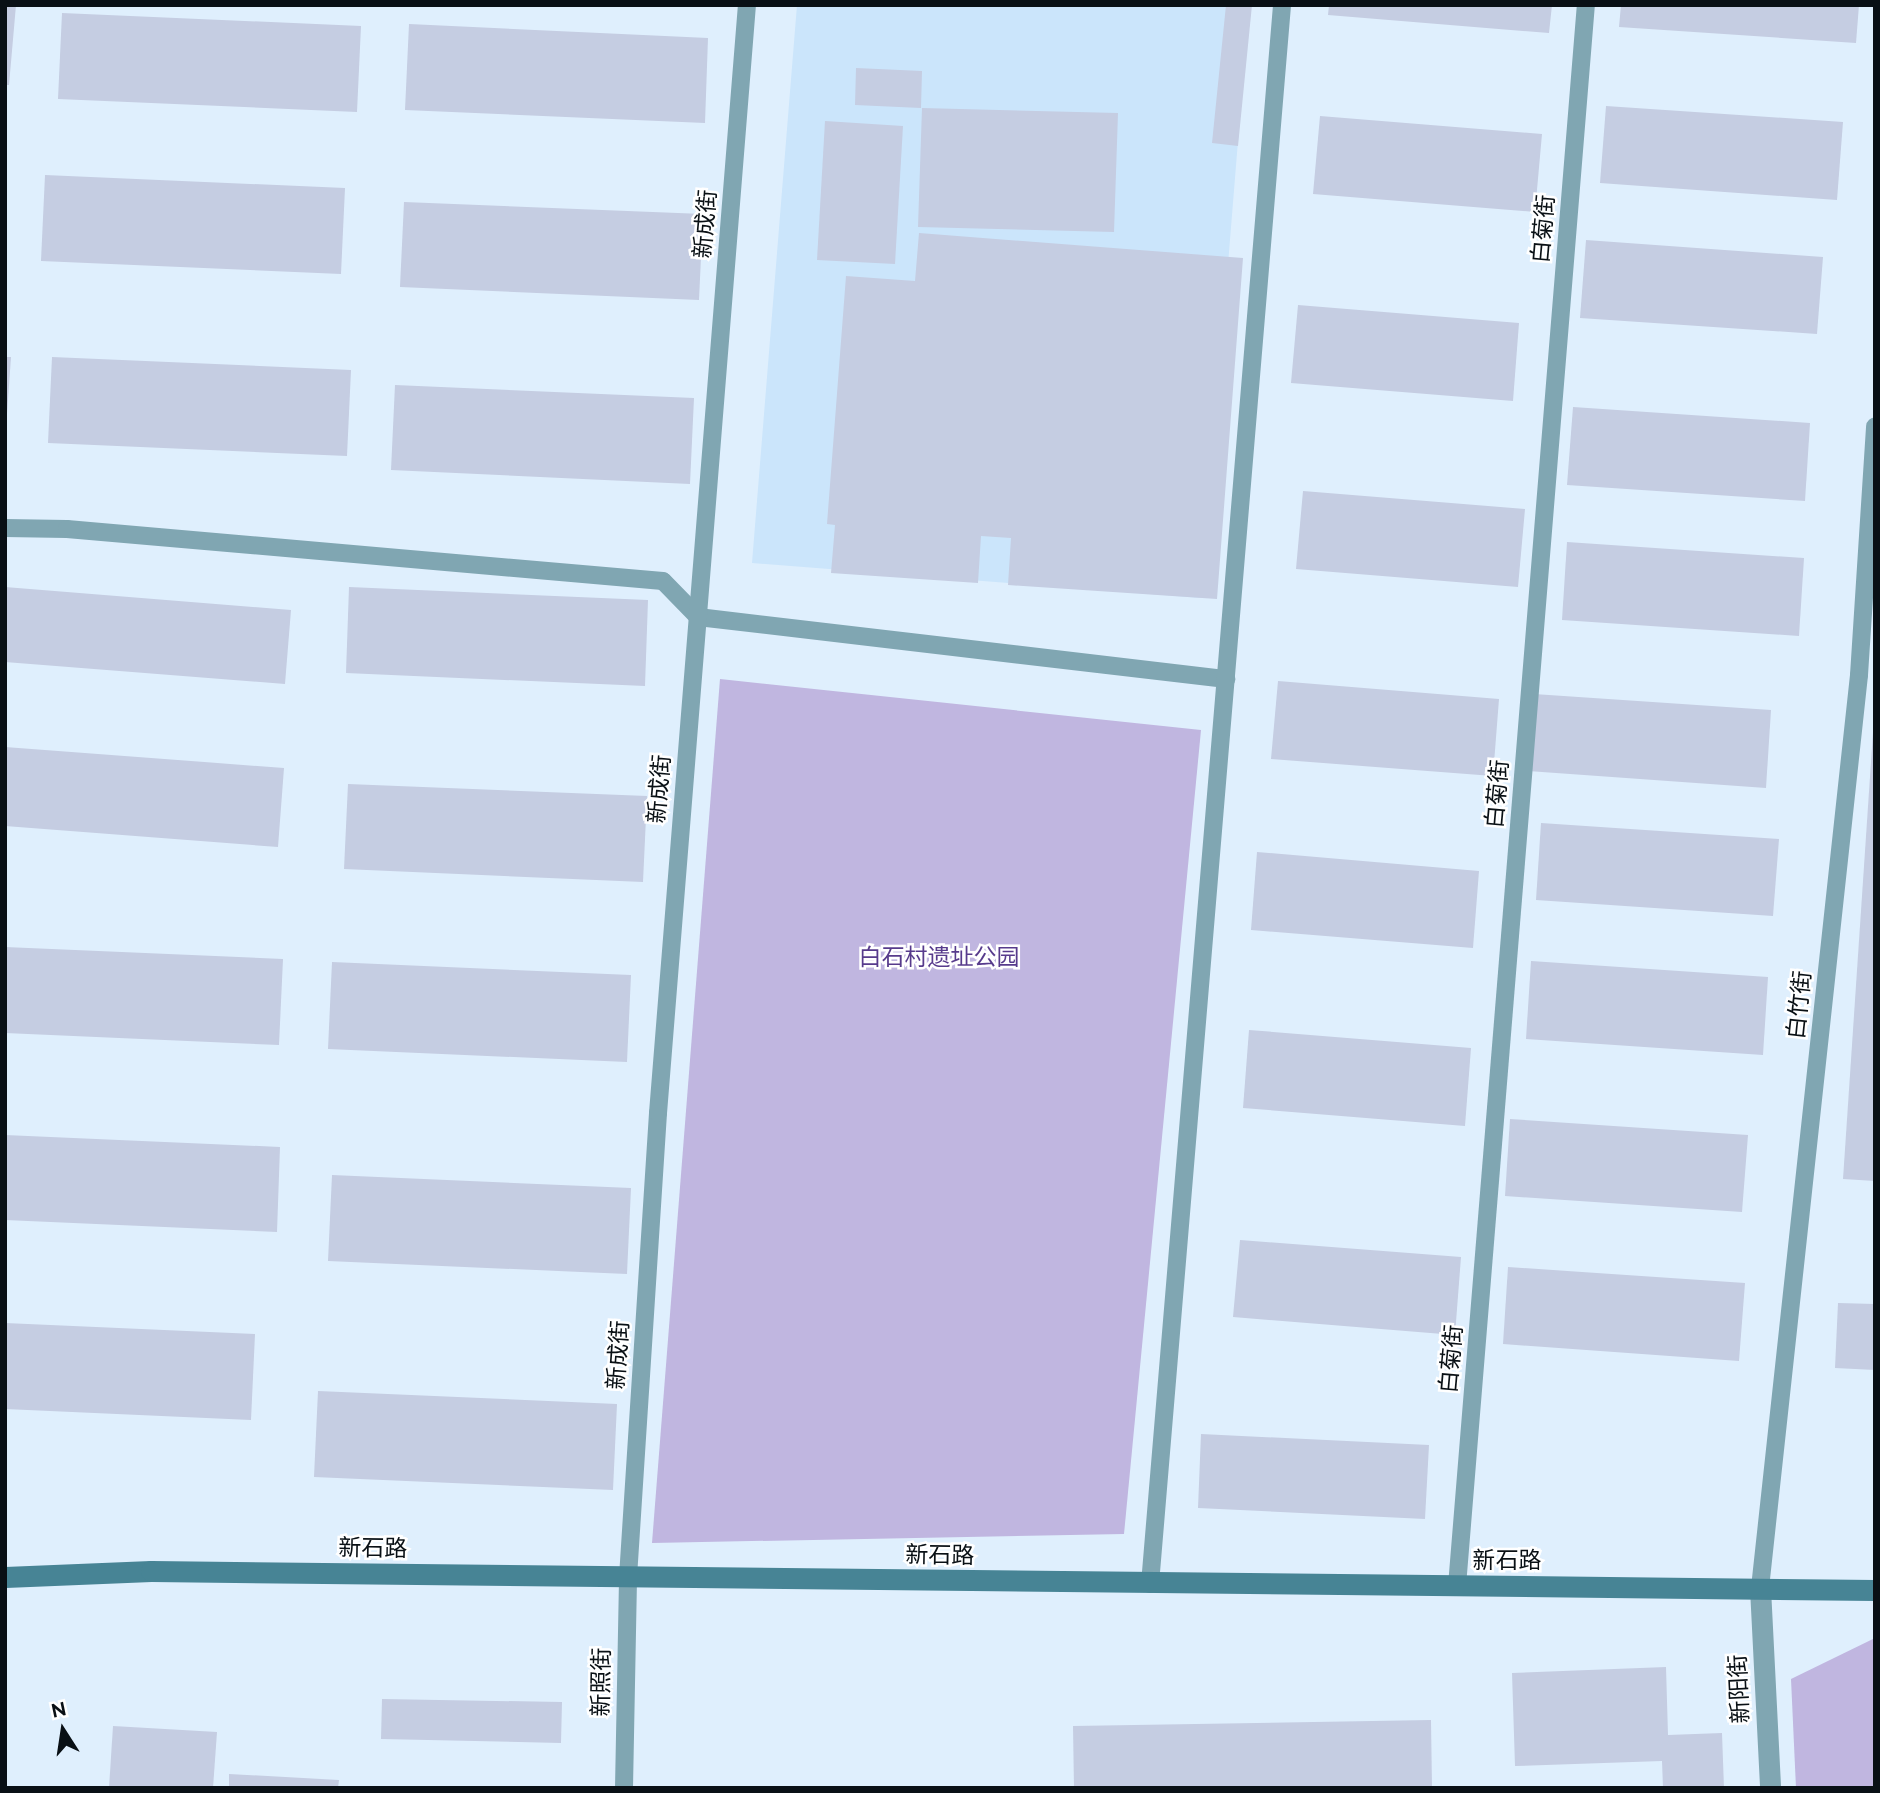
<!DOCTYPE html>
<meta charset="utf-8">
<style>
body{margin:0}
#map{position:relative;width:1880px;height:1793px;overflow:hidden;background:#dfeffd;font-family:Raleway,"Noto Sans SC",sans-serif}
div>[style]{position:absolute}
.built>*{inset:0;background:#cbe5fb}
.green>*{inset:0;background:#c0b6e0}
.building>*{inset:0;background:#c5cde2}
.lane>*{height:18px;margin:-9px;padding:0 9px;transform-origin:9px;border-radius:9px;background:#80a6b2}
.street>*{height:21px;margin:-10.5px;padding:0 10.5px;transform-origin:10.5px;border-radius:10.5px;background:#80a6b2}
.secondary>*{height:21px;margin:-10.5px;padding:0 10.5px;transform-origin:10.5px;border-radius:10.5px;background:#478495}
span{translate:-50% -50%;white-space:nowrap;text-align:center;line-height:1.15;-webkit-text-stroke:5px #fff;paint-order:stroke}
.street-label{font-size:23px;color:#091015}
.park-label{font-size:23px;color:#573b8c}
.frame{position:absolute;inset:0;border:7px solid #091015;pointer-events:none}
.north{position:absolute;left:28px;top:1695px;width:70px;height:70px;-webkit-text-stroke:5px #fff;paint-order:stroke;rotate:348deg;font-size:19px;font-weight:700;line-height:28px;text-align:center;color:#091015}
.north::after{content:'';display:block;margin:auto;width:24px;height:32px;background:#091015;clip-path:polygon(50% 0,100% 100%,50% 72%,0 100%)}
</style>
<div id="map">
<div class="built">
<div style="clip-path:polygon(797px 5px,1249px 5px,1201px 598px,752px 563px)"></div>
</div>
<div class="green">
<div style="clip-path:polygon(720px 679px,1201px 730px,1124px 1534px,652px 1543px)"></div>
<div style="clip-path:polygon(1875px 1638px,1875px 1788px,1796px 1788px,1791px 1679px)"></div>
</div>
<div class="building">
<div style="clip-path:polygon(5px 5px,16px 5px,9px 85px,5px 85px)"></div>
<div style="clip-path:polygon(1226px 5px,1252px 5px,1238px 146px,1212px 143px)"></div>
<div style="clip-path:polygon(1329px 5px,1552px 5px,1549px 33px,1328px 15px)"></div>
<div style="clip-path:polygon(1621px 5px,1859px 5px,1856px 43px,1619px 27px)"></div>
<div style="clip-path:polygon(62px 13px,361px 26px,357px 112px,58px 99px)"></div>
<div style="clip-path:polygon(409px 24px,708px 38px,705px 123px,405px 110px)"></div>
<div style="clip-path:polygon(856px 68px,922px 71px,921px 108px,855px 105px)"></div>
<div style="clip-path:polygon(1606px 106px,1843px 122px,1837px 200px,1600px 183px)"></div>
<div style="clip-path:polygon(922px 108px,1118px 113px,1114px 232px,918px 227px)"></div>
<div style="clip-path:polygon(1320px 116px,1542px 134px,1535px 212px,1313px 194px)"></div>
<div style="clip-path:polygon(825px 121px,903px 126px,895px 264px,817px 260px)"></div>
<div style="clip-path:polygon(45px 175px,345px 188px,341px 274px,41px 261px)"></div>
<div style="clip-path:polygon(404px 202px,703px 214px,699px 300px,400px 287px)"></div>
<div style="clip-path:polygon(919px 233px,1243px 258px,1217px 599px,1008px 585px,1011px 538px,981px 536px,978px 583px,831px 573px,835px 525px,827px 524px,846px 276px,915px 281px)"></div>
<div style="clip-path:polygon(1586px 240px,1823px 257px,1817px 334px,1580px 318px)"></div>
<div style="clip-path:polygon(1298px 305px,1519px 323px,1513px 401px,1291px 383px)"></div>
<div style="clip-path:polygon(5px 357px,11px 357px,7px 414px,5px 414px)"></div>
<div style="clip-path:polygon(52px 357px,351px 370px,347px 456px,48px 443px)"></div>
<div style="clip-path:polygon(395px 385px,694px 398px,690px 484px,391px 470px)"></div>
<div style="clip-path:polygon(1573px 407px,1810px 423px,1805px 501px,1567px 485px)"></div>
<div style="clip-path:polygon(1303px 491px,1525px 509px,1518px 587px,1296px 569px)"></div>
<div style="clip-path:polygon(1567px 542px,1804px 558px,1799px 636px,1562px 620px)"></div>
<div style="clip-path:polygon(5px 587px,291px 610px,285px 684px,5px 662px)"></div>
<div style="clip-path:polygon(349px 587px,648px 600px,645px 686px,346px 673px)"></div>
<div style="clip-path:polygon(1278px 681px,1499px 699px,1493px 776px,1271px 759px)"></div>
<div style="clip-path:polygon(1534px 694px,1771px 710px,1766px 788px,1528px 771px)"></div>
<div style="clip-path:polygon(1873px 732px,1875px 732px,1875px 1181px,1843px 1179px)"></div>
<div style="clip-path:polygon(5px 747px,284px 768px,278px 847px,5px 826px)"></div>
<div style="clip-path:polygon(348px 784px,647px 796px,643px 882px,344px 869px)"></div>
<div style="clip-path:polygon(1541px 823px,1779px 839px,1773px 916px,1536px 900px)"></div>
<div style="clip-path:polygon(1257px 852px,1479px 871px,1473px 948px,1251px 930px)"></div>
<div style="clip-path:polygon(5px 947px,283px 959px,279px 1045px,5px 1033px)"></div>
<div style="clip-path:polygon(1531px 961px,1768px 977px,1763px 1055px,1526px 1039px)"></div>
<div style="clip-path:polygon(332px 962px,631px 975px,627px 1062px,328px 1049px)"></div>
<div style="clip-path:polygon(1249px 1030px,1471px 1048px,1465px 1126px,1243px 1108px)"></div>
<div style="clip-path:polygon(1510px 1119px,1748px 1135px,1742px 1212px,1505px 1196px)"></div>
<div style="clip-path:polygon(5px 1135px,280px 1147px,277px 1232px,5px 1220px)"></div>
<div style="clip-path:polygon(332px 1175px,631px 1188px,627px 1274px,328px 1261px)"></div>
<div style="clip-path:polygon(1240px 1240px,1461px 1257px,1455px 1335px,1233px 1317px)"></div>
<div style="clip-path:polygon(1508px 1267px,1745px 1283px,1739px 1361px,1503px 1344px)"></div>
<div style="clip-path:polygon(1838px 1303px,1875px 1304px,1875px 1370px,1835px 1368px)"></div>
<div style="clip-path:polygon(5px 1323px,255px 1334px,251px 1420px,5px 1409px)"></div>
<div style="clip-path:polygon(318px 1391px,617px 1404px,613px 1490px,314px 1477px)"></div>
<div style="clip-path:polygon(1201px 1434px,1429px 1445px,1425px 1519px,1198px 1508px)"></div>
<div style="clip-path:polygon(1666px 1667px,1668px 1735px,1722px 1733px,1724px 1788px,1663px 1788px,1662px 1761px,1515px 1766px,1512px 1673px)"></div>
<div style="clip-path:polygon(382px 1699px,562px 1702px,561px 1743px,381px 1739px)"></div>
<div style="clip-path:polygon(1431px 1720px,1432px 1788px,1074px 1788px,1073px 1726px)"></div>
<div style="clip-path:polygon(113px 1726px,217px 1732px,213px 1788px,109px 1788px)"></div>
<div style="clip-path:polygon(229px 1774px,339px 1780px,338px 1788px,229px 1788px)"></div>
</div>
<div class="lane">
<div style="left:5px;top:528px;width:62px;rotate:0.9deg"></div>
<div style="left:67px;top:529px;width:598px;rotate:4.99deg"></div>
<div style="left:663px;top:581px;width:50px;rotate:45.8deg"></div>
<div style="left:698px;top:617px;width:532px;rotate:6.7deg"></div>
<div style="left:1150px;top:1584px;width:1585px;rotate:-85.22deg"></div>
<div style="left:1457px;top:1586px;width:1586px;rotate:-85.34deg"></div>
<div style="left:1760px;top:1588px;width:918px;rotate:-83.81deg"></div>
<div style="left:1859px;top:675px;width:249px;rotate:-86.3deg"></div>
<div style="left:624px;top:1788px;width:211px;rotate:-88.9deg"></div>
<div style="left:628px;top:1577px;width:465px;rotate:-86.3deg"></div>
<div style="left:658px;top:1113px;width:1112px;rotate:-85.41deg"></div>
</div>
<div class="street">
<div style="left:1760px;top:1588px;width:200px;rotate:87.1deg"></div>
</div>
<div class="secondary">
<div style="left:5px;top:1577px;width:146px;rotate:-2.4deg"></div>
<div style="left:151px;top:1571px;width:1724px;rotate:0.63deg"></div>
</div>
<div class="street-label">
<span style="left:705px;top:224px;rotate:-85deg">新成街</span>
<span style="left:1543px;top:229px;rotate:-85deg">白菊街</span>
<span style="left:659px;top:789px;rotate:-85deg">新成街</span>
<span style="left:1497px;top:794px;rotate:-85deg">白菊街</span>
<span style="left:1799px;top:1005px;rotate:-84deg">白竹街</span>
<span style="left:618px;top:1355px;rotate:-86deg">新成街</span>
<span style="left:1451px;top:1359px;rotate:-85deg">白菊街</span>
<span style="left:373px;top:1548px;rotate:1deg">新石路</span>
<span style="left:940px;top:1555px;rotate:1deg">新石路</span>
<span style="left:1507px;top:1560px">新石路</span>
<span style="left:601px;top:1682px;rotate:-89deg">新照街</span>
<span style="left:1739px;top:1689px;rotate:-93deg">新阳街</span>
</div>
<div class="park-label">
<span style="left:939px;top:957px">白石村遗址公园</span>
</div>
<div class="frame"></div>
<div class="north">N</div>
</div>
